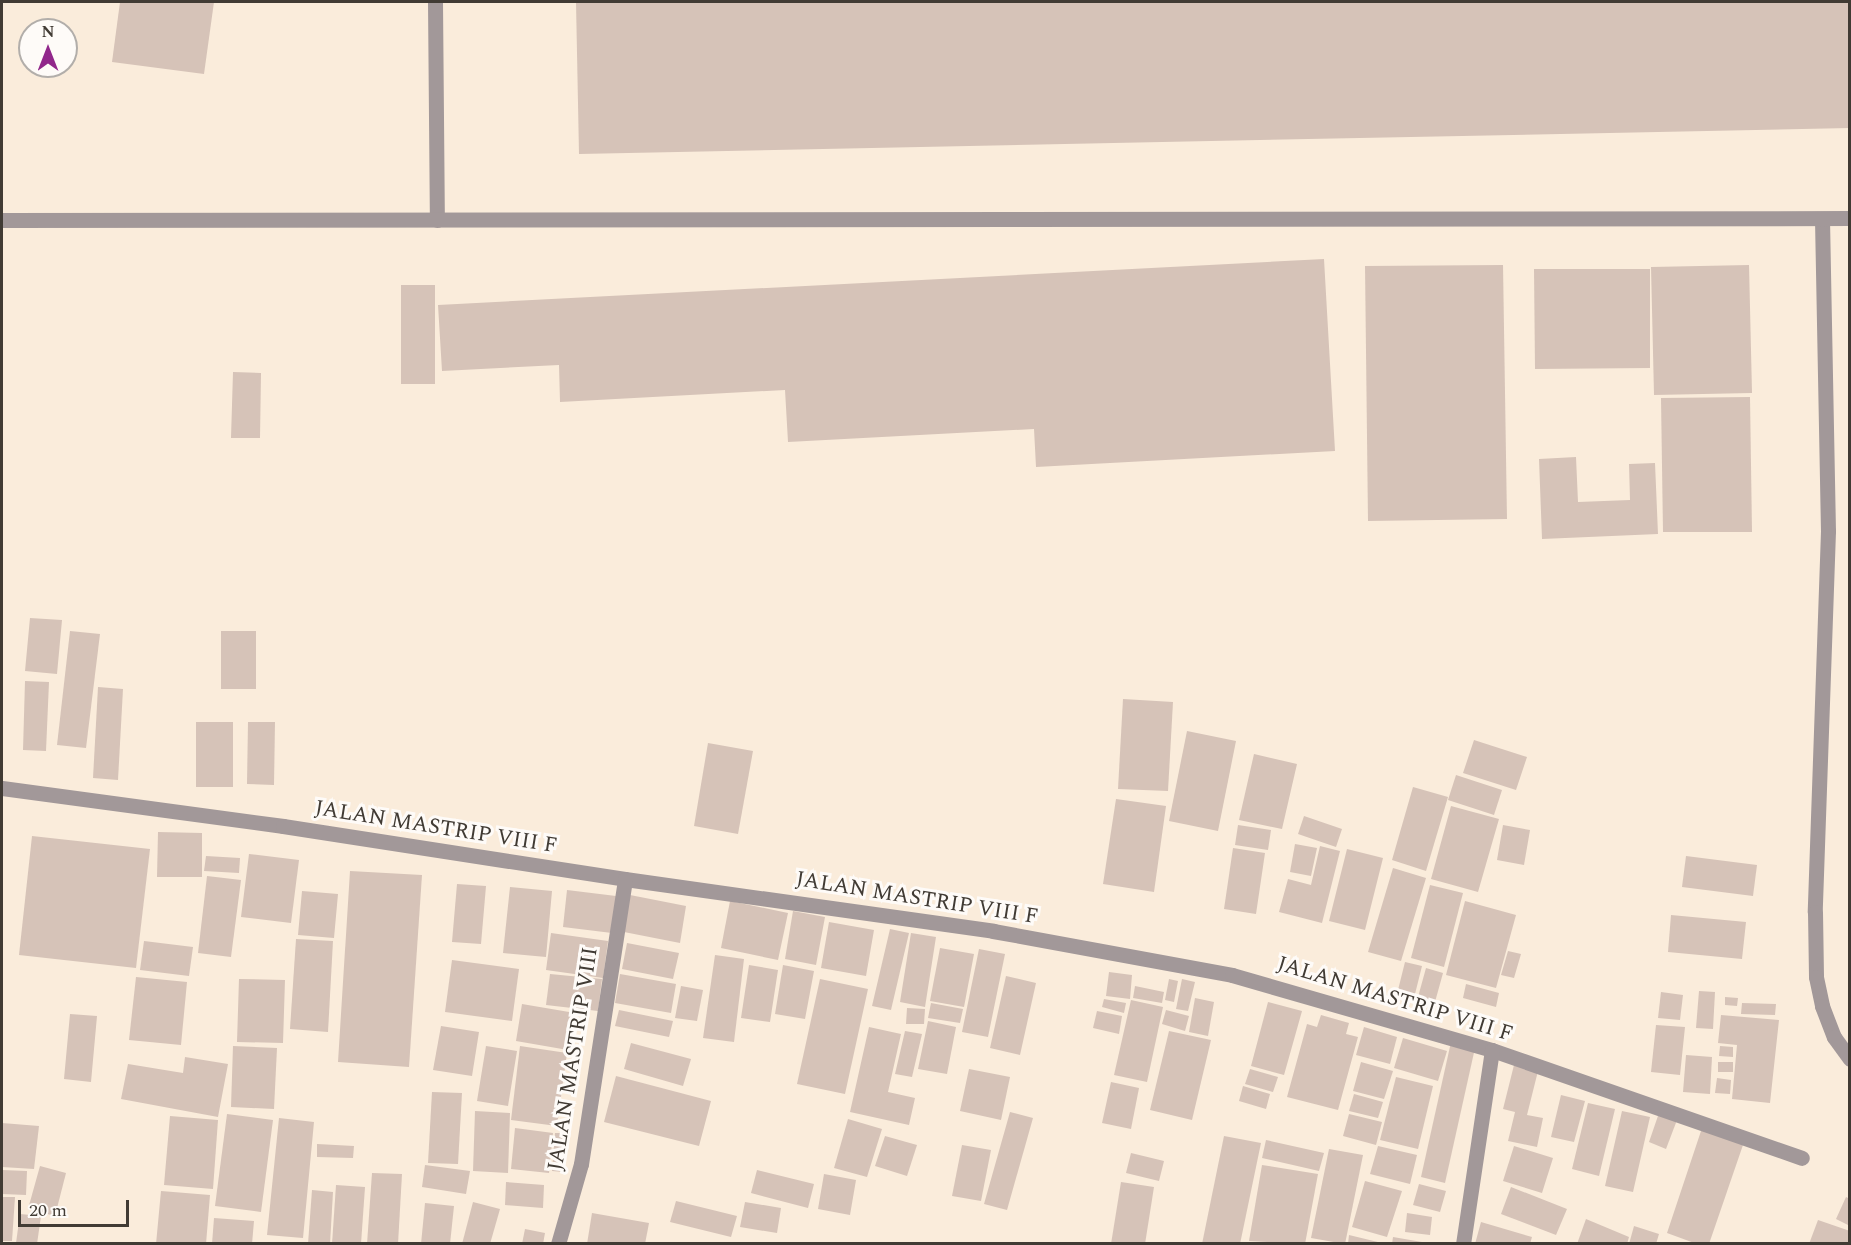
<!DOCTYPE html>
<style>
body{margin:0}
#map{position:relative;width:1851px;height:1245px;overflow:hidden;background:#faecdb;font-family:Spectral,serif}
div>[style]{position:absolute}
.building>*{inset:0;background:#d6c3b8}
.minor>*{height:15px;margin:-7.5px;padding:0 7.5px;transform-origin:7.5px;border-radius:7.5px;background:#a29899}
span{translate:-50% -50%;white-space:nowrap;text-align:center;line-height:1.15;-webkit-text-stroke:6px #fefbf8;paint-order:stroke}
.street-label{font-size:22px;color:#413b34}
.frame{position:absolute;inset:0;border:3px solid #413b34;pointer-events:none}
.north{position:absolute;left:18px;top:18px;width:60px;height:60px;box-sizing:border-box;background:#fefbf8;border:2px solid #b2aeaa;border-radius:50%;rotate:0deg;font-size:16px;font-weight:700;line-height:24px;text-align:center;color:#413b34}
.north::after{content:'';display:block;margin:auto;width:21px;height:27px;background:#91278b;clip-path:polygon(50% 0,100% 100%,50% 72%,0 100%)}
.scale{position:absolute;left:18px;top:1200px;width:111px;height:27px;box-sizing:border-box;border:3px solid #413b34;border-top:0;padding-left:8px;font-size:18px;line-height:21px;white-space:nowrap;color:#413b34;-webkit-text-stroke:4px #fefbf8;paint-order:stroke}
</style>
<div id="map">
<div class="building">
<div style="clip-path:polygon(120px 2px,214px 2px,204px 74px,112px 62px)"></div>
<div style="clip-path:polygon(576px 2px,1850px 2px,1850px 128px,579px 154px)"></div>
<div style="clip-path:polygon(1324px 259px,1335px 451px,1036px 467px,1034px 429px,788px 442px,785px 390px,560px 402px,559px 365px,442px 371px,438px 305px)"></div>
<div style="clip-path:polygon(1503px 265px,1507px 519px,1368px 521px,1365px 266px)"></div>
<div style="clip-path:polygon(1749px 265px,1752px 393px,1654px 395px,1651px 267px)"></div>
<div style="clip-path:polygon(1534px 269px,1650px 269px,1650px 368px,1535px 369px)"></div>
<div style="clip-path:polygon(401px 285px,435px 285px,435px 384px,401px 384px)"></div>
<div style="clip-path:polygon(233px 372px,261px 373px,260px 438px,231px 438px)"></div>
<div style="clip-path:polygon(1750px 397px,1752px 532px,1663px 532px,1661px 398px)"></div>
<div style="clip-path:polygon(1576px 457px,1578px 502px,1630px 500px,1629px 464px,1655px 463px,1658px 534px,1542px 539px,1539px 459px)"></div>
<div style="clip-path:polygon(30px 618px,62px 620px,57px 674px,25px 671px)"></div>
<div style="clip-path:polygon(70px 631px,100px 634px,86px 748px,57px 745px)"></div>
<div style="clip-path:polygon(221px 631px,256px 631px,256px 689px,221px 689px)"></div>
<div style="clip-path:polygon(25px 681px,49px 682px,46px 751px,23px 750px)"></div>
<div style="clip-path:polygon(98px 687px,123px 689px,118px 780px,93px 778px)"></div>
<div style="clip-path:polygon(1123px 699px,1173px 702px,1168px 791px,1118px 789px)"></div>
<div style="clip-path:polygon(196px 722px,233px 722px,233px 787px,196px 787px)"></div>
<div style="clip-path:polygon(248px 722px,275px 722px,274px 785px,247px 784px)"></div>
<div style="clip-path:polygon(1187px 731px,1236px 741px,1218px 831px,1169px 821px)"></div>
<div style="clip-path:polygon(1474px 740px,1527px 757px,1516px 790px,1463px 773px)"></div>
<div style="clip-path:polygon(708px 743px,753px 751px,738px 834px,694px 826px)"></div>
<div style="clip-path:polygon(1254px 754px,1297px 764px,1282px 829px,1239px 820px)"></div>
<div style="clip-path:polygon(1456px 775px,1502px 790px,1494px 815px,1448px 800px)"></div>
<div style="clip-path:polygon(1413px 787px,1448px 797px,1426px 871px,1392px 860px)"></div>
<div style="clip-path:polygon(1116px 799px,1166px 806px,1154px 892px,1103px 884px)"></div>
<div style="clip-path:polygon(1451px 806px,1499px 819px,1478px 892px,1431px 879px)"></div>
<div style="clip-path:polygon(1304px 816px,1342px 829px,1336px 847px,1298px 834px)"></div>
<div style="clip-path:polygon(1238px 825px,1271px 830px,1268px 850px,1235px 845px)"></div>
<div style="clip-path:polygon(1503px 825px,1530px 830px,1524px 865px,1497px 860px)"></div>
<div style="clip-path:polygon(158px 832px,202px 833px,202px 877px,157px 877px)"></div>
<div style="clip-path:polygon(32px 836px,150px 849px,136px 968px,19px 955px)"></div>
<div style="clip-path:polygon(1295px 844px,1317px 848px,1311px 876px,1290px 872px)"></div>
<div style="clip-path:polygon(1320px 846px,1340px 851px,1322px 923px,1279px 912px,1288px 879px,1311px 885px)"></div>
<div style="clip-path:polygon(1233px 848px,1265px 853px,1256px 914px,1224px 909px)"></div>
<div style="clip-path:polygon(1347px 849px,1383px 858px,1365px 930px,1329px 921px)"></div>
<div style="clip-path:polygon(249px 854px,299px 860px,291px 923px,241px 917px)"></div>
<div style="clip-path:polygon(206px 856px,240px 858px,239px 873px,204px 871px)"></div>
<div style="clip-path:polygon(1686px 856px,1757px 865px,1753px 896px,1682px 887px)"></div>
<div style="clip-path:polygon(1393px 868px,1426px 878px,1401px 961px,1368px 952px)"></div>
<div style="clip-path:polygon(350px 871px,422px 875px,409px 1067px,338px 1062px)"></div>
<div style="clip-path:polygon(207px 876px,241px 880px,231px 957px,198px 953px)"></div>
<div style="clip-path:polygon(457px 884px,486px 886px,481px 944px,452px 942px)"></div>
<div style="clip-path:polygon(1430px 885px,1463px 893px,1444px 967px,1411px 958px)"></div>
<div style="clip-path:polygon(510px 887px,552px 891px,546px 957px,503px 953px)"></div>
<div style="clip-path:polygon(567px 890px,616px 896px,612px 933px,563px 927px)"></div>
<div style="clip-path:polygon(302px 891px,338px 894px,334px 938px,298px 935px)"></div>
<div style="clip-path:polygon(630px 895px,686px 906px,680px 943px,624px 932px)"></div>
<div style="clip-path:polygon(730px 901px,788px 913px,778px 960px,721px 948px)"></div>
<div style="clip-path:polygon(1465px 901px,1516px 915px,1496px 988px,1446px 975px)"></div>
<div style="clip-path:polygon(793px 911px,825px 917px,816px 965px,785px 959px)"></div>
<div style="clip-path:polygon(1671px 915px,1746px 922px,1742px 959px,1668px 952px)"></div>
<div style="clip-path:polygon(829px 922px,874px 930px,866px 976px,821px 968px)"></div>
<div style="clip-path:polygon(890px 929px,909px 933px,891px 1010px,872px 1006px)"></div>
<div style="clip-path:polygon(551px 933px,608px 941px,603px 978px,546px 970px)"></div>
<div style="clip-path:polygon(911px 933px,936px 937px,925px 1007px,900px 1002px)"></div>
<div style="clip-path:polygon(296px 939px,333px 941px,328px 1032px,290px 1029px)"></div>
<div style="clip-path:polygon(144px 941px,193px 947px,189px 976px,140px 970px)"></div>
<div style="clip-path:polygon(627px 943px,679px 953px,673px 979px,622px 969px)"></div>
<div style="clip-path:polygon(940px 948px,974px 954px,964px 1007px,930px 1001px)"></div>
<div style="clip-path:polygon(979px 949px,1005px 954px,988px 1037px,962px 1032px)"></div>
<div style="clip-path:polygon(1508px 951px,1521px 954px,1514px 978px,1501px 975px)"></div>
<div style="clip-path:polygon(715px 955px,744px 959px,734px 1042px,703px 1038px)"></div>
<div style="clip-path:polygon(452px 960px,519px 969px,512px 1021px,445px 1012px)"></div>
<div style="clip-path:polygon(1405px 962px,1422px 966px,1414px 998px,1397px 994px)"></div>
<div style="clip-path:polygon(749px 965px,778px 970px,770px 1022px,741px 1018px)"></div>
<div style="clip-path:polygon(783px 965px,814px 971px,805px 1019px,775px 1014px)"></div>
<div style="clip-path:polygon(1426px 968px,1443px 973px,1435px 1002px,1418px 997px)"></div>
<div style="clip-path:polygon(1109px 972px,1132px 975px,1130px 999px,1106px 996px)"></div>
<div style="clip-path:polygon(550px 974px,602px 979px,598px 1011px,546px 1005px)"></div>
<div style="clip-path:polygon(620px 974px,676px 984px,671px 1013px,615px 1003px)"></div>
<div style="clip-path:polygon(1006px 976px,1036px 983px,1020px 1055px,990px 1048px)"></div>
<div style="clip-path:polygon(136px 977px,187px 982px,181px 1045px,129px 1040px)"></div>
<div style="clip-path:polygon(239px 979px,285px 980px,283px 1043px,237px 1042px)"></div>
<div style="clip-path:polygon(820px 979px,868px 989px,845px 1094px,797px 1084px)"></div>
<div style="clip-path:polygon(1169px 979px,1178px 981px,1174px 1002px,1165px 1000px)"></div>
<div style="clip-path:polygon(1182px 979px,1195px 982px,1188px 1011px,1176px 1009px)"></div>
<div style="clip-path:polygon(1466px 984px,1499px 993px,1496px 1007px,1463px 998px)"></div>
<div style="clip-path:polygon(681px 986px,703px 990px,697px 1021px,675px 1018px)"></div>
<div style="clip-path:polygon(1135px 986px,1164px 992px,1162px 1003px,1133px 998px)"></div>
<div style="clip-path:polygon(1699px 991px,1715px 992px,1713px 1029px,1696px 1028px)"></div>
<div style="clip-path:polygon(1661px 992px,1683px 995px,1680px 1020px,1658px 1018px)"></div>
<div style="clip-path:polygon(1725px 997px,1738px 998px,1737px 1006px,1725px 1005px)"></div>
<div style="clip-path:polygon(1195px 998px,1214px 1002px,1208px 1036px,1189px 1032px)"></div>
<div style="clip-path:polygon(1104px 999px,1126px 1003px,1124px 1013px,1102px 1007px)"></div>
<div style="clip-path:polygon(1131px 1000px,1163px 1007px,1147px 1082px,1114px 1075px)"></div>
<div style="clip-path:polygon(1268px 1002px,1302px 1011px,1284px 1075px,1251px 1066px)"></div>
<div style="clip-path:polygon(931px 1003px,963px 1009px,960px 1023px,928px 1018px)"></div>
<div style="clip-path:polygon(1742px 1003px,1776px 1004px,1775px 1015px,1741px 1014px)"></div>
<div style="clip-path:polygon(522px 1004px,575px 1013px,568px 1050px,516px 1041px)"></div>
<div style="clip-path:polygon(907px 1008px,925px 1009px,924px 1024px,906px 1024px)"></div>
<div style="clip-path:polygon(619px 1010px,673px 1021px,669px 1037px,615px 1026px)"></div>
<div style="clip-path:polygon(1166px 1010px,1189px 1016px,1185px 1031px,1162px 1024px)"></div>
<div style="clip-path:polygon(1097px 1011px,1122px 1016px,1119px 1034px,1093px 1028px)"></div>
<div style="clip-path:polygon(70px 1014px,97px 1016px,91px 1082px,64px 1079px)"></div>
<div style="clip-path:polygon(1321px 1015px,1349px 1023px,1346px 1034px,1358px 1037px,1338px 1110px,1287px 1097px,1307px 1024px,1317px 1027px)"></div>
<div style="clip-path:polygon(1721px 1015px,1779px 1020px,1770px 1103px,1732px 1099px,1737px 1045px,1718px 1043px)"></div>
<div style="clip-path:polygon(928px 1021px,956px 1027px,947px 1074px,918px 1069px)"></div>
<div style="clip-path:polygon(1656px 1025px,1685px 1027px,1680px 1075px,1651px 1072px)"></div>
<div style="clip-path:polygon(441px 1026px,479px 1032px,472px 1076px,433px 1070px)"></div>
<div style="clip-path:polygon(869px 1027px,901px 1034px,888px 1092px,915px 1098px,909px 1125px,850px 1112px)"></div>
<div style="clip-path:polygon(1364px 1027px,1397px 1037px,1390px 1064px,1356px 1055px)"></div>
<div style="clip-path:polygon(905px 1031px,922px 1034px,912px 1077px,895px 1074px)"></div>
<div style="clip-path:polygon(1169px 1031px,1211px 1040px,1192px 1120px,1150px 1110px)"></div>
<div style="clip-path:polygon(1403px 1038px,1447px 1051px,1438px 1081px,1394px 1068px)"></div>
<div style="clip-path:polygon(1451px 1042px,1475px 1048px,1445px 1183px,1421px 1177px)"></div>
<div style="clip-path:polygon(631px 1043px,691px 1059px,683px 1086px,624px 1069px)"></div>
<div style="clip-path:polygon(233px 1046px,277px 1048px,274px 1109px,231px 1107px)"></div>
<div style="clip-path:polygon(486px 1046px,517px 1051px,508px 1106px,477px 1101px)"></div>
<div style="clip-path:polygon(520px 1046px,567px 1053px,557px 1126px,511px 1120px)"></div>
<div style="clip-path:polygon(1720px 1046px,1733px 1047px,1733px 1057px,1719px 1056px)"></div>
<div style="clip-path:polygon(1686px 1055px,1712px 1057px,1710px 1094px,1683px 1092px)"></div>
<div style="clip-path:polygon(185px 1057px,228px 1064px,218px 1117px,121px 1099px,128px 1064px,183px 1073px)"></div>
<div style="clip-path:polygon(1515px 1061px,1539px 1067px,1527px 1115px,1543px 1118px,1537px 1147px,1508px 1141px,1515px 1112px,1503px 1109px)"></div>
<div style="clip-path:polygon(1361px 1062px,1393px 1071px,1384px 1099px,1353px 1091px)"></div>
<div style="clip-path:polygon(1718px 1062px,1733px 1062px,1733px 1072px,1718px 1072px)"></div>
<div style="clip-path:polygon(969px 1069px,1010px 1077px,1001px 1120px,960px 1111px)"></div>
<div style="clip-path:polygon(1250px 1069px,1278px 1077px,1273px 1092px,1245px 1084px)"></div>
<div style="clip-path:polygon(616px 1076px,711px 1101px,699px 1146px,604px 1122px)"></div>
<div style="clip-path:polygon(1396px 1077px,1433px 1086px,1418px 1149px,1380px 1140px)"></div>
<div style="clip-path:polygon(1717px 1078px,1731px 1080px,1730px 1094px,1715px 1093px)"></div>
<div style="clip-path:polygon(1111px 1082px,1139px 1088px,1131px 1129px,1102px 1123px)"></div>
<div style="clip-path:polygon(1243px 1086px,1270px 1094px,1266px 1109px,1239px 1101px)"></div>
<div style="clip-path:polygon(432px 1092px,462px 1093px,458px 1164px,428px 1163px)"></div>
<div style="clip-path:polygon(1354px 1094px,1383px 1102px,1378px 1118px,1349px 1111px)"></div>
<div style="clip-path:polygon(1561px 1095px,1585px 1101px,1574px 1142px,1551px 1137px)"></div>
<div style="clip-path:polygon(1588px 1103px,1615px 1109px,1599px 1176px,1572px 1169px)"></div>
<div style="clip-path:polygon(475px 1111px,510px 1113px,508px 1173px,473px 1171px)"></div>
<div style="clip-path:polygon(1622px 1111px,1650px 1117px,1633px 1192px,1605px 1186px)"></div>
<div style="clip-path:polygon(1010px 1112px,1033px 1118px,1007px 1210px,984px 1204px)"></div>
<div style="clip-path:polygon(1659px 1113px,1677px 1120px,1666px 1149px,1649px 1142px)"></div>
<div style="clip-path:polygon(227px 1114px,273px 1120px,261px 1212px,215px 1206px)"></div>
<div style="clip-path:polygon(1349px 1114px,1382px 1122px,1376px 1145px,1343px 1136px)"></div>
<div style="clip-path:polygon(170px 1116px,218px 1120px,213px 1189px,164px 1185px)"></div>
<div style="clip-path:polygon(279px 1118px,314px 1122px,303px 1238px,267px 1235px)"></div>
<div style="clip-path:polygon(848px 1119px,882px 1129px,867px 1177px,834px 1168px)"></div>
<div style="clip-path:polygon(2px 1123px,39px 1126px,34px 1169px,2px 1167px)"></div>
<div style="clip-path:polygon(515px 1128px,553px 1133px,549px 1173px,511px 1169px)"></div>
<div style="clip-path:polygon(1702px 1128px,1744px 1142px,1709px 1244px,1697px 1244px,1667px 1233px)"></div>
<div style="clip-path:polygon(555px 1133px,566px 1133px,563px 1172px,552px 1171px)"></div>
<div style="clip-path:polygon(885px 1136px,917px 1145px,907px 1176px,875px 1166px)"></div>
<div style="clip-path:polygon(1224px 1136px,1261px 1143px,1240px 1244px,1202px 1244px)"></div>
<div style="clip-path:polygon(1266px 1140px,1324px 1153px,1319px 1171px,1262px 1158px)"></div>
<div style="clip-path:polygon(317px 1144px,354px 1146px,353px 1158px,317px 1157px)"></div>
<div style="clip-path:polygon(962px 1145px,991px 1150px,981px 1201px,952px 1196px)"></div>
<div style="clip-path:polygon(1378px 1146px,1417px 1155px,1410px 1184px,1370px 1174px)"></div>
<div style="clip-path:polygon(1514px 1146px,1553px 1158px,1542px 1193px,1503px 1181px)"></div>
<div style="clip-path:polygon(1329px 1149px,1363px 1155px,1345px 1244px,1311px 1238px)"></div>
<div style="clip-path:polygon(1131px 1153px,1164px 1161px,1159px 1181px,1126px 1173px)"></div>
<div style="clip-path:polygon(425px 1165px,470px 1171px,466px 1194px,422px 1187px)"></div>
<div style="clip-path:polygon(1262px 1165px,1318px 1174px,1305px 1244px,1249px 1241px)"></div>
<div style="clip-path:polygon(40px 1166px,66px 1173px,55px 1216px,28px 1209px)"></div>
<div style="clip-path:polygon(2px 1170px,27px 1171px,26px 1195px,2px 1194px)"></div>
<div style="clip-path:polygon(757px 1170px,814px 1184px,808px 1208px,751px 1193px)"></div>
<div style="clip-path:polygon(372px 1173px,402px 1174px,398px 1244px,367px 1244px)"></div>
<div style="clip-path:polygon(824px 1174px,856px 1180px,850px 1215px,818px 1209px)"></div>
<div style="clip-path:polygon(1365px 1181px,1402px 1191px,1387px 1237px,1352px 1227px)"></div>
<div style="clip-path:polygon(506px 1182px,544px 1185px,543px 1208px,505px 1205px)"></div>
<div style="clip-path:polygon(1121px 1182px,1154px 1187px,1145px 1244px,1111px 1244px)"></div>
<div style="clip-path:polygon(1419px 1184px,1446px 1191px,1440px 1212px,1413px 1205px)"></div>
<div style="clip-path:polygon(336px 1185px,365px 1187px,361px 1244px,332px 1244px)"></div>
<div style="clip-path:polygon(1511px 1187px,1567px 1209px,1556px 1235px,1501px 1214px)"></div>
<div style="clip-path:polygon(312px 1190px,333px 1192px,330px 1244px,308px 1244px)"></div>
<div style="clip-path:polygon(161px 1191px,210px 1195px,206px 1244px,156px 1244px)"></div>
<div style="clip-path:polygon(2px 1197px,15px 1197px,12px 1241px,2px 1241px)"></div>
<div style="clip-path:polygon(1846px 1197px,1850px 1199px,1850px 1226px,1836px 1219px)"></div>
<div style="clip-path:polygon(676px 1201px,737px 1216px,731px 1237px,670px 1222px)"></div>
<div style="clip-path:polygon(473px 1202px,500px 1209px,490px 1244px,462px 1244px)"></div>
<div style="clip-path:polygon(745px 1202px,781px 1208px,777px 1233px,740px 1227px)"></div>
<div style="clip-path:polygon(425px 1203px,454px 1206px,450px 1244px,421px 1244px)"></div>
<div style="clip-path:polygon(592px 1213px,649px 1223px,645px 1244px,587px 1244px)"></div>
<div style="clip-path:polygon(1407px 1213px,1432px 1217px,1430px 1235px,1405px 1232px)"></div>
<div style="clip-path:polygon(20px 1214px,41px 1216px,37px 1244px,16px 1243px)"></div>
<div style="clip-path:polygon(214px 1218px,254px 1221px,252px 1244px,212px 1244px)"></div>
<div style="clip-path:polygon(1586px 1219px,1629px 1237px,1627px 1244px,1577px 1244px)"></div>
<div style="clip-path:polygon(1818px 1220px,1850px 1231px,1850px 1244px,1809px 1244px)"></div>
<div style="clip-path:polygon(1481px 1222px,1532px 1237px,1530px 1244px,1475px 1244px)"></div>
<div style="clip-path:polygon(1634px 1226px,1659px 1234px,1656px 1244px,1629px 1244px)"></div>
<div style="clip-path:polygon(525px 1229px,545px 1233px,543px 1244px,522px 1244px)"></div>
<div style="clip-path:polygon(1349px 1235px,1382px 1243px,1382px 1244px,1348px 1244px)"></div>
<div style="clip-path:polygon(1393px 1237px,1422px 1242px,1421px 1244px,1392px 1244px)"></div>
</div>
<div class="minor">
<div style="left:435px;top:2px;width:218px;rotate:89.5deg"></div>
<div style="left:1822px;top:219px;width:312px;rotate:88.9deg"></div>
<div style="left:1828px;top:531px;width:381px;rotate:92deg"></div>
<div style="left:1815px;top:912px;width:65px;rotate:89.1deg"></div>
<div style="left:1816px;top:977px;width:30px;rotate:78deg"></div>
<div style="left:1822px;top:1006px;width:33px;rotate:69deg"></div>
<div style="left:1834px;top:1037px;width:27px;rotate:54deg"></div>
<div style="left:2px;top:220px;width:1848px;rotate:-0.06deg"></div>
<div style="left:2px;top:788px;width:284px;rotate:7.7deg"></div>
<div style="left:283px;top:826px;width:346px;rotate:8.8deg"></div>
<div style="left:625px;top:879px;width:372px;rotate:8deg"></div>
<div style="left:993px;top:931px;width:243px;rotate:10.4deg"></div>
<div style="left:1232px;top:975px;width:271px;rotate:16.1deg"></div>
<div style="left:1492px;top:1050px;width:328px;rotate:19.2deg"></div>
<div style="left:558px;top:1244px;width:83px;rotate:-74deg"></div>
<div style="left:581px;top:1164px;width:288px;rotate:-81.2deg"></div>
<div style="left:1463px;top:1244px;width:196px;rotate:-81.5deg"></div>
</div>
<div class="street-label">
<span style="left:436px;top:827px;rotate:9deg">JALAN MASTRIP VIII F</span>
<span style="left:917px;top:898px;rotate:9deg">JALAN MASTRIP VIII F</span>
<span style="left:1395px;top:999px;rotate:17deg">JALAN MASTRIP VIII F</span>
<span style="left:573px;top:1059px;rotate:-81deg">JALAN MASTRIP VIII</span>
</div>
<div class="frame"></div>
<div class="north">N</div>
<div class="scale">20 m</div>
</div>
